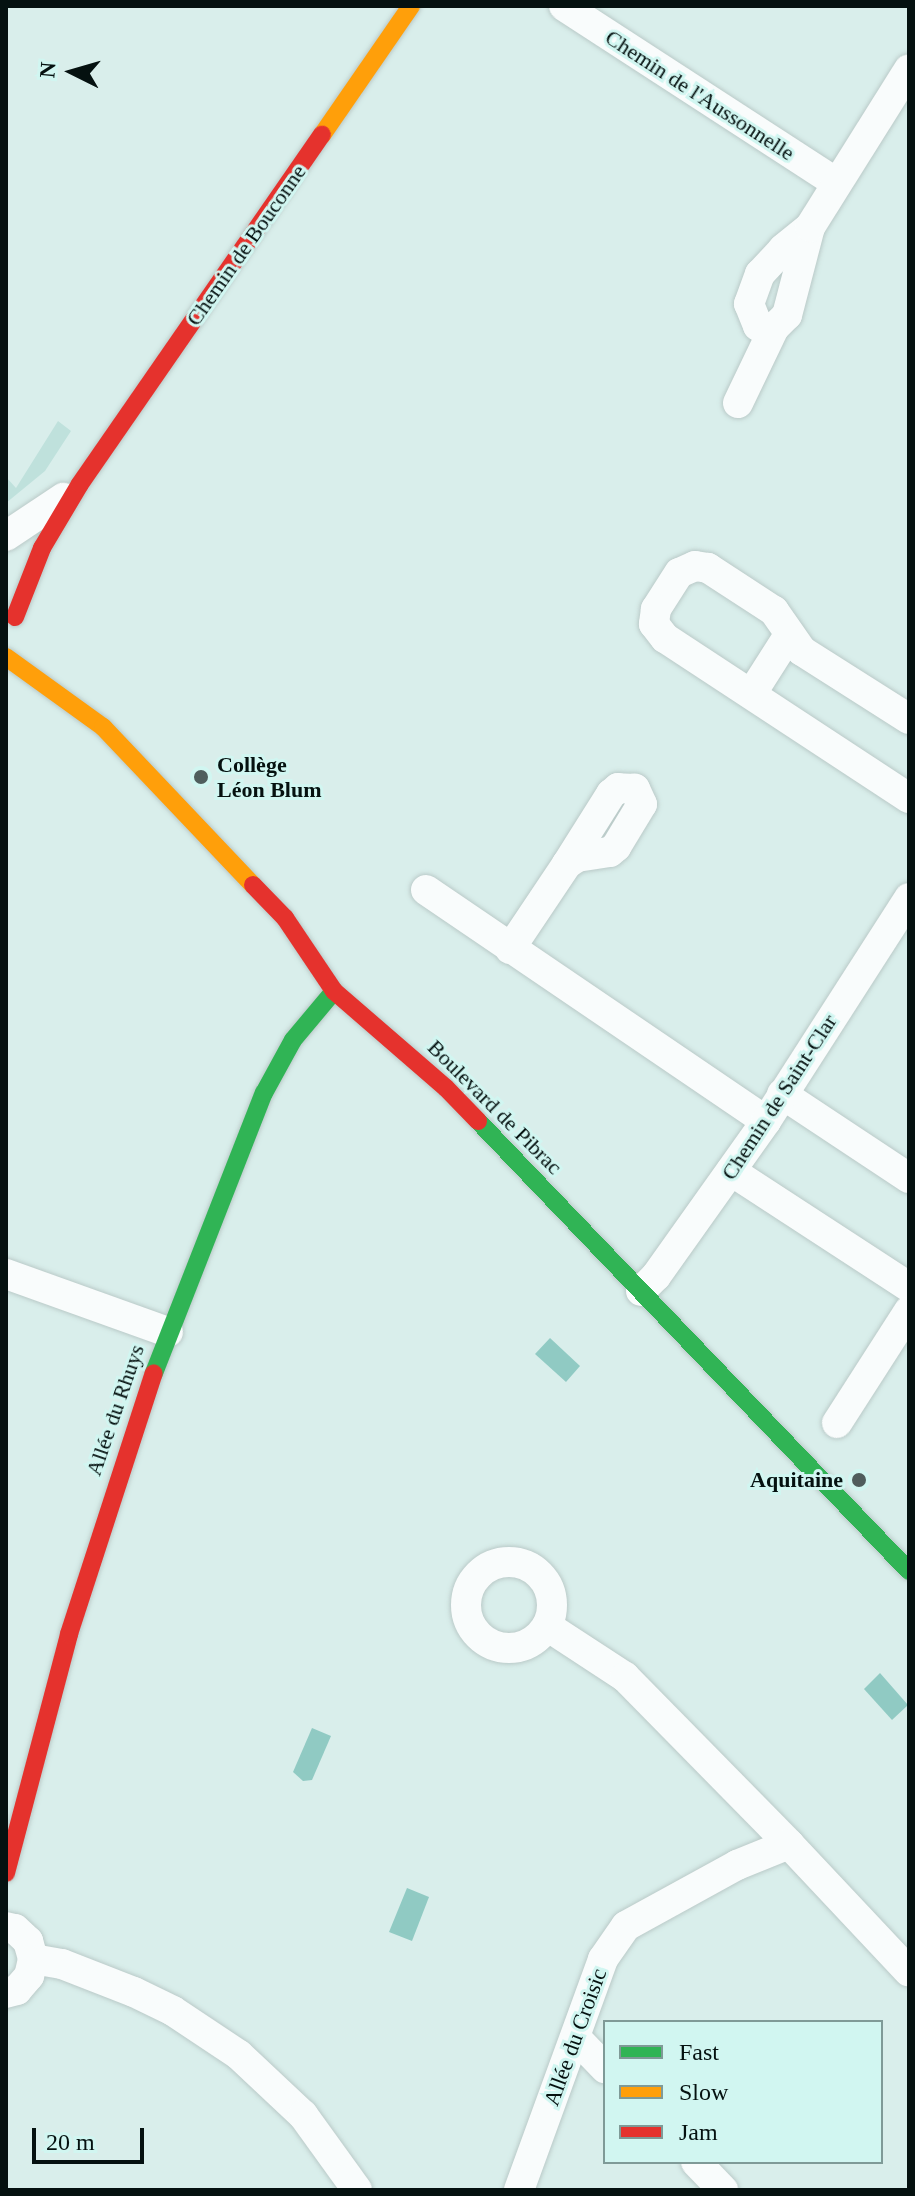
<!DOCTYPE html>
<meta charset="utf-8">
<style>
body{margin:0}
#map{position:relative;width:915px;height:2196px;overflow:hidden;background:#d9eeeb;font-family:Georgia,serif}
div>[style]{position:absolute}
.green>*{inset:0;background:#bfe1dc}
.water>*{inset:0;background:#90cac3}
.roads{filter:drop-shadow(0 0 2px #bacac8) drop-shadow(0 0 2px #bacac8)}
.street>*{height:30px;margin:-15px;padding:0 15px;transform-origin:15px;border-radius:15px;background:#f9fcfc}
.street>.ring{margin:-15px;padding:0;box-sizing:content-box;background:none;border:30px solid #f9fcfc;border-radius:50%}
.fast>*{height:18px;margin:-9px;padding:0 9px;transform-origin:9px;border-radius:9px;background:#30b455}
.slow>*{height:18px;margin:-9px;padding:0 9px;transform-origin:9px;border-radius:9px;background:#ff9f0a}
.jam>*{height:18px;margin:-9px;padding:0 9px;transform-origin:9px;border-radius:9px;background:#e5322d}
.dots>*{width:22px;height:22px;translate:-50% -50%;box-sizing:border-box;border:4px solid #d1f6f1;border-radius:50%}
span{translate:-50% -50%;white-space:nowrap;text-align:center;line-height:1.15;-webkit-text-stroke:6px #d1f6f1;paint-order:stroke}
.street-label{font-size:22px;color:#051110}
.poi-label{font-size:22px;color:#051110;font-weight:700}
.left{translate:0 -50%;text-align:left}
.right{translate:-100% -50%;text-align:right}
.frame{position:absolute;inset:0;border:8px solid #051110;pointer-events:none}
.legend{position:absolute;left:603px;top:2020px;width:280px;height:144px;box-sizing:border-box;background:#d1f6f1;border:2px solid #7f9a97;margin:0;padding:10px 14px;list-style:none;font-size:24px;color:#051110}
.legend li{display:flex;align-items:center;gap:16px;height:40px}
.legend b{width:40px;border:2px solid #7f9a97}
.north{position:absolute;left:32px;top:32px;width:80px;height:80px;-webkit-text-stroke:6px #d1f6f1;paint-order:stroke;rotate:275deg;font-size:22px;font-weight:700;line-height:32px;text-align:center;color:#051110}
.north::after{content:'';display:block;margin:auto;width:28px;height:36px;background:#051110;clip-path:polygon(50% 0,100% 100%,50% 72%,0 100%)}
.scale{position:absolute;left:32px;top:2128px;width:112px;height:36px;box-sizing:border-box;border:4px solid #051110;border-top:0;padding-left:10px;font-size:24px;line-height:28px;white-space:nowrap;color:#051110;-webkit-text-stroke:6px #d1f6f1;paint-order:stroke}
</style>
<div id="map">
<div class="green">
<div style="clip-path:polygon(58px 421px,71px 431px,45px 471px,6px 503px,6px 477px,16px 488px)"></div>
</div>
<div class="water">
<div style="clip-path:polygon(550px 1338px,580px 1366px,566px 1382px,535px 1354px)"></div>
<div style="clip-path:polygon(880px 1673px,908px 1705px,892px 1720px,864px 1689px)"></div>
<div style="clip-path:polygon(312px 1728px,331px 1736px,312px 1780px,303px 1781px,293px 1772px)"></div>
<div style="clip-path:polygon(407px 1888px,429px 1897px,412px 1941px,389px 1932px)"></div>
</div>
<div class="roads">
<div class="street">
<div style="left:564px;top:6px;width:325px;rotate:33deg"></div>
<div style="left:810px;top:227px;width:91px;rotate:104.6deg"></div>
<div style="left:787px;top:315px;width:18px;rotate:135deg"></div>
<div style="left:774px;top:328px;width:16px;rotate:-173deg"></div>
<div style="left:758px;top:326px;width:24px;rotate:-112deg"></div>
<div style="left:749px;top:304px;width:32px;rotate:-70deg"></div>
<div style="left:760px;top:274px;width:34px;rotate:-47deg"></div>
<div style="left:783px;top:249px;width:35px;rotate:-39deg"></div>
<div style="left:810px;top:227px;width:186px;rotate:-57.9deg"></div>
<div style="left:738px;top:403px;width:83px;rotate:-64.4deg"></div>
<div style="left:6px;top:536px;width:69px;rotate:-33.7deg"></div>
<div style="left:752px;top:693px;width:69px;rotate:-57.5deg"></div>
<div style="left:909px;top:719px;width:127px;rotate:-147.6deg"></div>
<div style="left:802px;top:651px;width:49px;rotate:-125deg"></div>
<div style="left:774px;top:611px;width:79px;rotate:-146.9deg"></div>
<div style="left:708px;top:568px;width:13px;rotate:-171deg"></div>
<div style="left:695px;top:566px;width:17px;rotate:156deg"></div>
<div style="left:679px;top:573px;width:43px;rotate:122.6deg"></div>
<div style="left:656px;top:609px;width:15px;rotate:98deg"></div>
<div style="left:654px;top:624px;width:18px;rotate:52deg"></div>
<div style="left:665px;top:638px;width:292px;rotate:33.3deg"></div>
<div style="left:426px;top:890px;width:411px;rotate:34.2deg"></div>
<div style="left:510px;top:949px;width:102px;rotate:-56.2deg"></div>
<div style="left:567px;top:864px;width:12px;rotate:-35deg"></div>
<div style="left:577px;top:857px;width:33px;rotate:-9deg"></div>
<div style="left:610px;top:852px;width:8px;rotate:-40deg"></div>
<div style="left:616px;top:847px;width:50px;rotate:-58.8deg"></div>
<div style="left:642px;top:804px;width:17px;rotate:-115deg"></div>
<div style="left:635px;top:789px;width:17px;rotate:-177deg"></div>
<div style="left:618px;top:788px;width:9px;rotate:139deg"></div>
<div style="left:611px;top:794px;width:83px;rotate:122.2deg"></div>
<div style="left:782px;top:1094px;width:152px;rotate:33.5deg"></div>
<div style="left:731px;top:1171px;width:212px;rotate:33.1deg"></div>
<div style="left:6px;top:1274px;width:172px;rotate:19.7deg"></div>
<div style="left:641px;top:1291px;width:21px;rotate:-45deg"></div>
<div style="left:656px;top:1276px;width:190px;rotate:-54.6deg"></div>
<div style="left:766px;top:1121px;width:265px;rotate:-57.3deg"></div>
<div style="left:837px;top:1423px;width:133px;rotate:-57.3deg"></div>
<div class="ring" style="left:466px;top:1562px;width:56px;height:56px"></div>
<div style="left:547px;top:1626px;width:93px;rotate:33.2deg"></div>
<div style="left:625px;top:1677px;width:234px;rotate:45.5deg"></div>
<div style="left:6px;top:1927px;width:9px;rotate:13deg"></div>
<div style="left:15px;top:1929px;width:18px;rotate:43deg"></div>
<div style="left:28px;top:1941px;width:19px;rotate:74deg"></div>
<div style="left:33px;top:1959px;width:17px;rotate:103deg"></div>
<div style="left:29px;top:1976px;width:18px;rotate:131deg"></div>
<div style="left:17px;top:1990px;width:11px;rotate:165deg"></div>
<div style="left:33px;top:1959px;width:29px;rotate:10deg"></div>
<div style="left:62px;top:1964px;width:77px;rotate:21.3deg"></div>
<div style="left:134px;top:1992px;width:43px;rotate:26deg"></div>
<div style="left:173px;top:2011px;width:79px;rotate:33.7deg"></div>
<div style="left:239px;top:2055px;width:88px;rotate:43.2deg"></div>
<div style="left:303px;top:2115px;width:92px;rotate:54.2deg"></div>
<div style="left:576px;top:2038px;width:42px;rotate:46deg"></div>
<div style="left:696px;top:2162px;width:39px;rotate:46deg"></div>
<div style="left:519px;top:2190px;width:246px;rotate:-70deg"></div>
<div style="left:603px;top:1959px;width:40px;rotate:-55.1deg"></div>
<div style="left:626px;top:1926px;width:127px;rotate:-28.8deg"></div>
<div style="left:737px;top:1865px;width:56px;rotate:-22deg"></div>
<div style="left:789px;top:1844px;width:175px;rotate:46.8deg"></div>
</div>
<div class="fast">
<div style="left:478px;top:1121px;width:623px;rotate:46.24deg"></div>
<div style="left:154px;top:1373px;width:301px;rotate:-68.6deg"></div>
<div style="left:264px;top:1093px;width:60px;rotate:-61.3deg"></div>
<div style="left:293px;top:1040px;width:64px;rotate:-50.1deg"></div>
</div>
<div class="slow">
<div style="left:322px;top:135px;width:157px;rotate:-55.4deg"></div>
<div style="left:6px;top:657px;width:120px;rotate:35.8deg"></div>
<div style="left:103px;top:727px;width:218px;rotate:46.5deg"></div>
</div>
<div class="jam">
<div style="left:15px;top:617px;width:74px;rotate:-68.6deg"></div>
<div style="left:42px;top:548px;width:74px;rotate:-59.3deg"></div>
<div style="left:80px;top:484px;width:425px;rotate:-55.3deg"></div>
<div style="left:253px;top:885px;width:46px;rotate:45.9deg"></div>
<div style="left:285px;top:918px;width:88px;rotate:56.1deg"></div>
<div style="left:334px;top:991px;width:148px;rotate:40.9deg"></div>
<div style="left:446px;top:1088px;width:46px;rotate:45.9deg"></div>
<div style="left:6px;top:1873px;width:247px;rotate:-75.2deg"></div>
<div style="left:69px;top:1634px;width:274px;rotate:-72deg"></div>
</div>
</div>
<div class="dots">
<div style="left:201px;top:777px;background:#4f5e5d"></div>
<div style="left:859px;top:1480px;background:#4f5e5d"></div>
</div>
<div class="street-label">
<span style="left:700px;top:95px;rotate:33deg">Chemin de l'Aussonnelle</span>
<span style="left:246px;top:245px;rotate:-55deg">Chemin de Bouconne</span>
<span style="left:779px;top:1097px;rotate:-57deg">Chemin de Saint-Clar</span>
<span style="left:495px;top:1107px;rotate:45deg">Boulevard de Pibrac</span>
<span style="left:115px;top:1410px;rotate:-71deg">Allée du Rhuys</span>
<span style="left:575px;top:2037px;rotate:-70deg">Allée du Croisic</span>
</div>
<div class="poi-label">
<span class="left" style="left:217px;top:777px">Collège<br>Léon Blum</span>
<span class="right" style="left:843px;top:1480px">Aquitaine</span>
</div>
<div class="frame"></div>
<ul class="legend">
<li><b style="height:10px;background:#30b455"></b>Fast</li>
<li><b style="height:10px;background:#ff9f0a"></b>Slow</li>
<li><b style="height:10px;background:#e5322d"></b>Jam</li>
</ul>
<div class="north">N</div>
<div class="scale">20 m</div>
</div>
